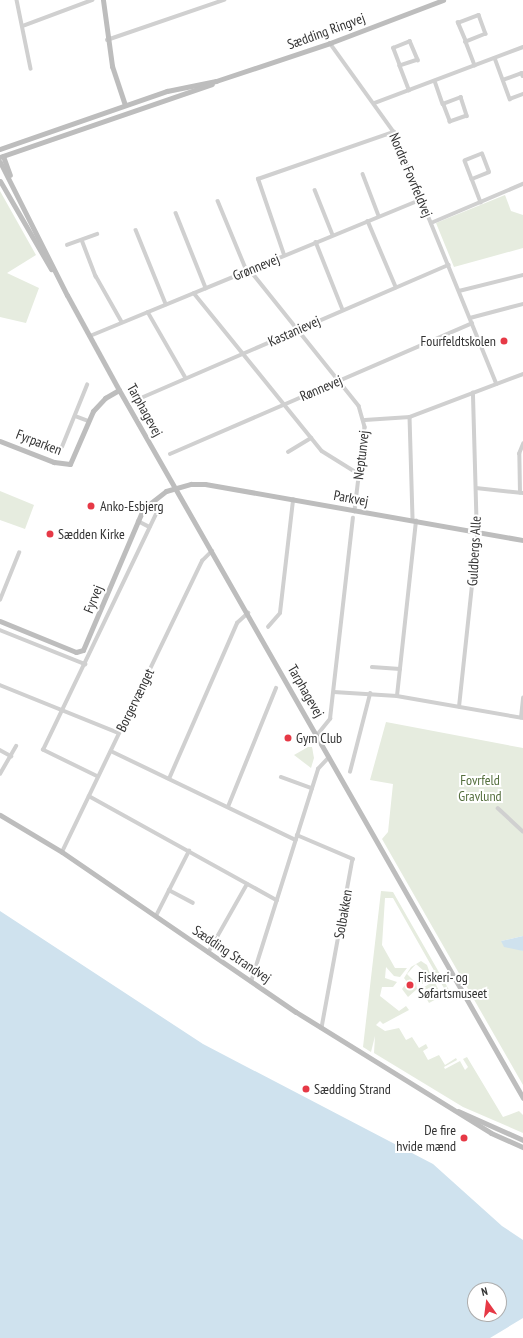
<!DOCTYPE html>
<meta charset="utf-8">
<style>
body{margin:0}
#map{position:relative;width:523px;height:1338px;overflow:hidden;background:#fff;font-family:"PT Sans Narrow",sans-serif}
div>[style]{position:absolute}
.green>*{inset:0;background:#e6ecdf}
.water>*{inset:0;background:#cfe2ee}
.street>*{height:3.5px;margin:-1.75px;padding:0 1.75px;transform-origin:1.75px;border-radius:1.75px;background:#d0d0d0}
.secondary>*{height:5px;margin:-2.5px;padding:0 2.5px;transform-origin:2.5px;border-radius:2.5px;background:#bdbdbd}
.dots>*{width:11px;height:11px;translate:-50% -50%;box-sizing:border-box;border:2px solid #fff;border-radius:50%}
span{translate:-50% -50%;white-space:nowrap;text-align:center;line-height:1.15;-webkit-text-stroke:4px #fff;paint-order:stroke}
.street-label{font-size:14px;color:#333}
.poi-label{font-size:14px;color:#333}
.right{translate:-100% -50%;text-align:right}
.left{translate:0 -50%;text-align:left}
.park-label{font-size:14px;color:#56703f}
.north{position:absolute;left:467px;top:1282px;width:40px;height:40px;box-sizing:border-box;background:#fff;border:1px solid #adadad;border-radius:50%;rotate:346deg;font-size:11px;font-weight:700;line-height:16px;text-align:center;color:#333}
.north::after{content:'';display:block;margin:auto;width:14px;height:18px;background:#e63946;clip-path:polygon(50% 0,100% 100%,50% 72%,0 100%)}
</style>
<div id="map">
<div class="green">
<div style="clip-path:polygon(0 191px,36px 255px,7px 273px,39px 288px,26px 323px,0 317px)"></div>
<div style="clip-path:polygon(505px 195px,511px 211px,523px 215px,523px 248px,454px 267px,436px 223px)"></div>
<div style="clip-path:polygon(0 491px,34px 505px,25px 529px,0 520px)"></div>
<div style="clip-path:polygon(386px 722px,523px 748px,523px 936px,501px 941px,523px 951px,523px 1085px,382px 839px,388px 832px,393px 784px,370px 780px)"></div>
<div style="clip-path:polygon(308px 747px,312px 747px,314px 758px,311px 768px,294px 755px)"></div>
<div style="clip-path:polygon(381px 891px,393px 892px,452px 995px,449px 997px,393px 898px,385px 898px,382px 945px,395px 968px,407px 968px,400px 977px,394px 976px,386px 967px,385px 978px,397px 982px,393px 987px,382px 987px,380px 996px,399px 1011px,406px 1006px,409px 1010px,383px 1024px,380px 1021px,376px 1025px,385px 1031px,399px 1028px,406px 1040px,412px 1037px,419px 1048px,426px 1044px,428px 1048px,423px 1051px,428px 1060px,439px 1055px,445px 1065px,456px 1058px,457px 1060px,444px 1067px,445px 1069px,460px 1061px,465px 1070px,468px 1067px,463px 1059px,467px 1057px,503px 1117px,519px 1111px,523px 1115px,523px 1133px,463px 1107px,374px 1053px,375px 1036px,371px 1052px,363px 1047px)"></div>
<div style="clip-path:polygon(421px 961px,427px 965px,432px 979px,423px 984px,419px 984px,418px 981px,425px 972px,416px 964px,407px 974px,416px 983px,417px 989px,408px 997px,402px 989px,407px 982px,404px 978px,411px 967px)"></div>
<div style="clip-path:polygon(434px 981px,442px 996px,429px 1003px,421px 989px)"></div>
</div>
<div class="water">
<div style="clip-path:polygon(evenodd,0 911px,203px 1044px,433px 1164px,502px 1226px,523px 1240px,523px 1318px,490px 1338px,0 1338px,0 911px,475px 1290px,499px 1290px,499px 1314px,475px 1314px,475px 1290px)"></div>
<div style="clip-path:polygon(523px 936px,523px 951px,504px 947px,501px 941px)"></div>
</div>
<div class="street">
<div style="left:17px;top:0;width:70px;rotate:78.5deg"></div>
<div style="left:23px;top:26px;width:74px;rotate:-20.6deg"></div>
<div style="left:107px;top:40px;width:124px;rotate:-18.9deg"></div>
<div style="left:466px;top:42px;width:21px;rotate:-113deg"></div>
<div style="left:458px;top:23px;width:22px;rotate:-21deg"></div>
<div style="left:479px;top:15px;width:20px;rotate:70deg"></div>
<div style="left:486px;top:34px;width:22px;rotate:158deg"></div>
<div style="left:466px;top:42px;width:25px;rotate:69deg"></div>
<div style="left:330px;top:43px;width:110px;rotate:54.3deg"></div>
<div style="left:394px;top:132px;width:272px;rotate:67.8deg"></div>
<div style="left:495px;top:58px;width:44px;rotate:69.9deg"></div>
<div style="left:510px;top:99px;width:14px;rotate:-21deg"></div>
<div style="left:400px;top:66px;width:19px;rotate:-111deg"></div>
<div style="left:393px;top:48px;width:18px;rotate:-22deg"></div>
<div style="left:410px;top:41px;width:21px;rotate:67deg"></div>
<div style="left:418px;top:60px;width:19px;rotate:162deg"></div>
<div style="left:400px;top:66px;width:26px;rotate:69deg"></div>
<div style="left:503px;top:80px;width:20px;rotate:-20deg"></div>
<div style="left:522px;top:73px;width:3px;rotate:72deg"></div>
<div style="left:435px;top:81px;width:24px;rotate:71deg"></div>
<div style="left:443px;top:104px;width:19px;rotate:-21deg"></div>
<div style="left:461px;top:97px;width:20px;rotate:72deg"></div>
<div style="left:467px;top:116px;width:18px;rotate:161deg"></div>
<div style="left:450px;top:122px;width:19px;rotate:-111deg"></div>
<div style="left:375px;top:103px;width:158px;rotate:-20.7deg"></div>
<div style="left:363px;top:174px;width:45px;rotate:69.1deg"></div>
<div style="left:472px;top:179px;width:18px;rotate:-22deg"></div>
<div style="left:489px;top:172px;width:19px;rotate:-111deg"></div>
<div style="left:482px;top:154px;width:18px;rotate:158deg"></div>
<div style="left:465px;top:161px;width:19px;rotate:69deg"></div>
<div style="left:472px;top:179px;width:25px;rotate:69deg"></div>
<div style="left:315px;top:190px;width:48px;rotate:68.2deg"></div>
<div style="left:218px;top:201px;width:76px;rotate:67.5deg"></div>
<div style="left:176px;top:213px;width:81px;rotate:68.2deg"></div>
<div style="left:368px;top:221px;width:72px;rotate:67deg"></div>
<div style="left:431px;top:223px;width:100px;rotate:-23deg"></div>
<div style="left:136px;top:230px;width:80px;rotate:67.9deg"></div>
<div style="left:82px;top:240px;width:39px;rotate:69deg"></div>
<div style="left:96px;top:276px;width:53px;rotate:60.5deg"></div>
<div style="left:316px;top:242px;width:73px;rotate:68.3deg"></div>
<div style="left:67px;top:245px;width:32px;rotate:-20deg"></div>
<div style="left:284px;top:255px;width:80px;rotate:-108.9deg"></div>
<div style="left:258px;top:179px;width:144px;rotate:-19.1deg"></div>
<div style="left:250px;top:270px;width:174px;rotate:51.3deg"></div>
<div style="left:359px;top:406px;width:22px;rotate:74deg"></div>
<div style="left:365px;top:427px;width:85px;rotate:96.8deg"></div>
<div style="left:459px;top:291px;width:66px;rotate:-14deg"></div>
<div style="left:194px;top:293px;width:203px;rotate:51deg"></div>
<div style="left:322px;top:451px;width:44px;rotate:31.9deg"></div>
<div style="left:148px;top:312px;width:76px;rotate:60.1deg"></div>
<div style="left:470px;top:318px;width:55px;rotate:-14.8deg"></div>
<div style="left:90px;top:336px;width:359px;rotate:-22.4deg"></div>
<div style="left:141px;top:398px;width:335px;rotate:-23.4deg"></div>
<div style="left:75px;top:416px;width:15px;rotate:20deg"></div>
<div style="left:410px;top:417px;width:104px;rotate:88.3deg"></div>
<div style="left:365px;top:420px;width:45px;rotate:-3.8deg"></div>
<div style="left:410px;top:417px;width:121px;rotate:-20.8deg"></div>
<div style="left:62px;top:447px;width:67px;rotate:-68deg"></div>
<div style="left:288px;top:452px;width:27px;rotate:-31deg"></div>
<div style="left:170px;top:454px;width:329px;rotate:-23.4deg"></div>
<div style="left:476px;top:488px;width:47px;rotate:6.1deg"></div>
<div style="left:520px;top:493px;width:39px;rotate:-91deg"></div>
<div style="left:519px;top:454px;width:11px;rotate:-68deg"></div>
<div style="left:138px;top:521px;width:13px;rotate:27deg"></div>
<div style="left:0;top:600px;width:51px;rotate:-68deg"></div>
<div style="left:268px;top:627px;width:18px;rotate:-49deg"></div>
<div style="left:280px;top:613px;width:114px;rotate:-83.4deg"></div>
<div style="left:0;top:630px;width:92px;rotate:21.8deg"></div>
<div style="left:372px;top:667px;width:28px;rotate:4deg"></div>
<div style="left:0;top:685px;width:128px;rotate:22deg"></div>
<div style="left:334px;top:692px;width:63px;rotate:3.6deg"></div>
<div style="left:397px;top:696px;width:128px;rotate:9.9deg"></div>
<div style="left:397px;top:696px;width:176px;rotate:-83.8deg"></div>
<div style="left:459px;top:707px;width:169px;rotate:-83.9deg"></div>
<div style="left:477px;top:539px;width:146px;rotate:-91.6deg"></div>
<div style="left:521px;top:718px;width:20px;rotate:-84deg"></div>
<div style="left:317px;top:735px;width:21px;rotate:-51deg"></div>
<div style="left:330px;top:719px;width:202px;rotate:-83.5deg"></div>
<div style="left:0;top:750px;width:13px;rotate:29deg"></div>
<div style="left:111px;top:751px;width:205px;rotate:25.7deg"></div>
<div style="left:350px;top:772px;width:81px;rotate:-75.6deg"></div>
<div style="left:0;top:774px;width:32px;rotate:-60deg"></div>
<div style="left:98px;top:777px;width:61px;rotate:-153.9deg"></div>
<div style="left:43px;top:750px;width:264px;rotate:-64.4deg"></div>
<div style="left:281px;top:777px;width:33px;rotate:20deg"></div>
<div style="left:169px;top:779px;width:170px;rotate:-66.4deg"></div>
<div style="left:237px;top:623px;width:15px;rotate:-42deg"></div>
<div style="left:89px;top:796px;width:215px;rotate:29deg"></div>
<div style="left:228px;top:807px;width:128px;rotate:-68deg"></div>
<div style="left:498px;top:808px;width:34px;rotate:43deg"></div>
<div style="left:297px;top:835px;width:61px;rotate:23.2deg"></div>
<div style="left:353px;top:859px;width:172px;rotate:100.4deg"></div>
<div style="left:62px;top:852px;width:323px;rotate:-64.3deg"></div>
<div style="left:202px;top:561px;width:14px;rotate:-45deg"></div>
<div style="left:169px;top:890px;width:27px;rotate:28deg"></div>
<div style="left:156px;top:916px;width:73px;rotate:-63.1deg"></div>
<div style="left:208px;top:953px;width:79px;rotate:-60.5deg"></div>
<div style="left:251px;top:982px;width:223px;rotate:-72.5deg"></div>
<div style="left:318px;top:769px;width:16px;rotate:-47deg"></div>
</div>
<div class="secondary">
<div style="left:103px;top:0;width:67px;rotate:82.2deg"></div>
<div style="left:112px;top:66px;width:41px;rotate:71.6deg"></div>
<div style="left:0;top:149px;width:177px;rotate:-19.2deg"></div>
<div style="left:167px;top:91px;width:50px;rotate:-11.5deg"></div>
<div style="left:216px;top:81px;width:120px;rotate:-18.4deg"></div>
<div style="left:330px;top:43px;width:121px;rotate:-20.8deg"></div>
<div style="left:3px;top:156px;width:20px;rotate:70deg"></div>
<div style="left:0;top:157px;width:224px;rotate:-19deg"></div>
<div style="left:0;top:162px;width:149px;rotate:63.3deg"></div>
<div style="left:67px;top:295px;width:108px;rotate:61.3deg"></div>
<div style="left:119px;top:390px;width:815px;rotate:60.29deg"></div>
<div style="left:0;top:181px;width:102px;rotate:59.9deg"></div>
<div style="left:0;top:441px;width:58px;rotate:21.3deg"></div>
<div style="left:54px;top:462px;width:16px;rotate:7deg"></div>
<div style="left:70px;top:464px;width:58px;rotate:-66.5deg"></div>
<div style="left:93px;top:411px;width:18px;rotate:-47deg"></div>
<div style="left:105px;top:398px;width:16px;rotate:-30deg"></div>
<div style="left:0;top:621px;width:82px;rotate:22.2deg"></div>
<div style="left:76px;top:652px;width:7px;rotate:-16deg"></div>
<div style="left:83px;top:650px;width:153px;rotate:-66.9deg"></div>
<div style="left:143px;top:509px;width:29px;rotate:-38deg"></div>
<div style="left:166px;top:491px;width:26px;rotate:-16deg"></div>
<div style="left:191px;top:484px;width:14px"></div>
<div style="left:205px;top:484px;width:323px;rotate:10deg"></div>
<div style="left:0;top:815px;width:72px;rotate:30.8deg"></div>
<div style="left:62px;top:852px;width:283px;rotate:34.4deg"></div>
<div style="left:296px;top:1012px;width:229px;rotate:31.8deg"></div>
<div style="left:491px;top:1133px;width:35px;rotate:24deg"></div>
<div style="left:458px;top:1111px;width:71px;rotate:24deg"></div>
</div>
<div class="dots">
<div style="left:504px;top:341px;background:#e63946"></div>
<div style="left:91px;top:506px;background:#e63946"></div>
<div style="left:50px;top:534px;background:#e63946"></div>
<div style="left:288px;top:738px;background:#e63946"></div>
<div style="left:410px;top:985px;background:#e63946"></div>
<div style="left:306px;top:1089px;background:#e63946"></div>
<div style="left:464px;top:1138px;background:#e63946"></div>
</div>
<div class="street-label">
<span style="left:326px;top:31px;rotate:-20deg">Sædding Ringvej</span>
<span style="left:411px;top:175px;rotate:67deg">Nordre Fovrfeldvej</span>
<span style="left:256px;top:267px;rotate:-22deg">Grønnevej</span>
<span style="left:294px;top:331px;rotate:-24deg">Kastanievej</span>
<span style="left:321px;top:388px;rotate:-23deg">Rønnevej</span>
<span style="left:145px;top:410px;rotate:61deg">Tarphagevej</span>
<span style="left:39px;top:442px;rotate:21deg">Fyrparken</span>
<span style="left:361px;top:455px;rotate:-83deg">Neptunvej</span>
<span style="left:351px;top:498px;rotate:10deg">Parkvej</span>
<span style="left:474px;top:551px;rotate:-87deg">Guldbergs Alle</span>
<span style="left:93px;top:599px;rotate:-68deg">Fyrvej</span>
<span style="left:306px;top:691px;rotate:60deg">Tarphagevej</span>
<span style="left:135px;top:700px;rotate:-64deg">Borgervænget</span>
<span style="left:343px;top:914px;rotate:-80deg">Solbakken</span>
<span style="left:232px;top:954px;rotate:34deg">Sædding Strandvej</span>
</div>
<div class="poi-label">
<span class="right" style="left:496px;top:341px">Fourfeldtskolen</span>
<span class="left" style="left:100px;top:506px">Anko-Esbjerg</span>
<span class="left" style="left:58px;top:534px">Sædden Kirke</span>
<span class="left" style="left:296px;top:738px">Gym Club</span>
<span class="left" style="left:418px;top:985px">Fiskeri- og<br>Søfartsmuseet</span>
<span class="left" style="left:314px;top:1089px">Sædding Strand</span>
<span class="right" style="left:456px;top:1138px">De fire<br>hvide mænd</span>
</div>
<div class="park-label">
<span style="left:480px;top:788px">Fovrfeld<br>Gravlund</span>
</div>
<div class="north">N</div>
</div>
